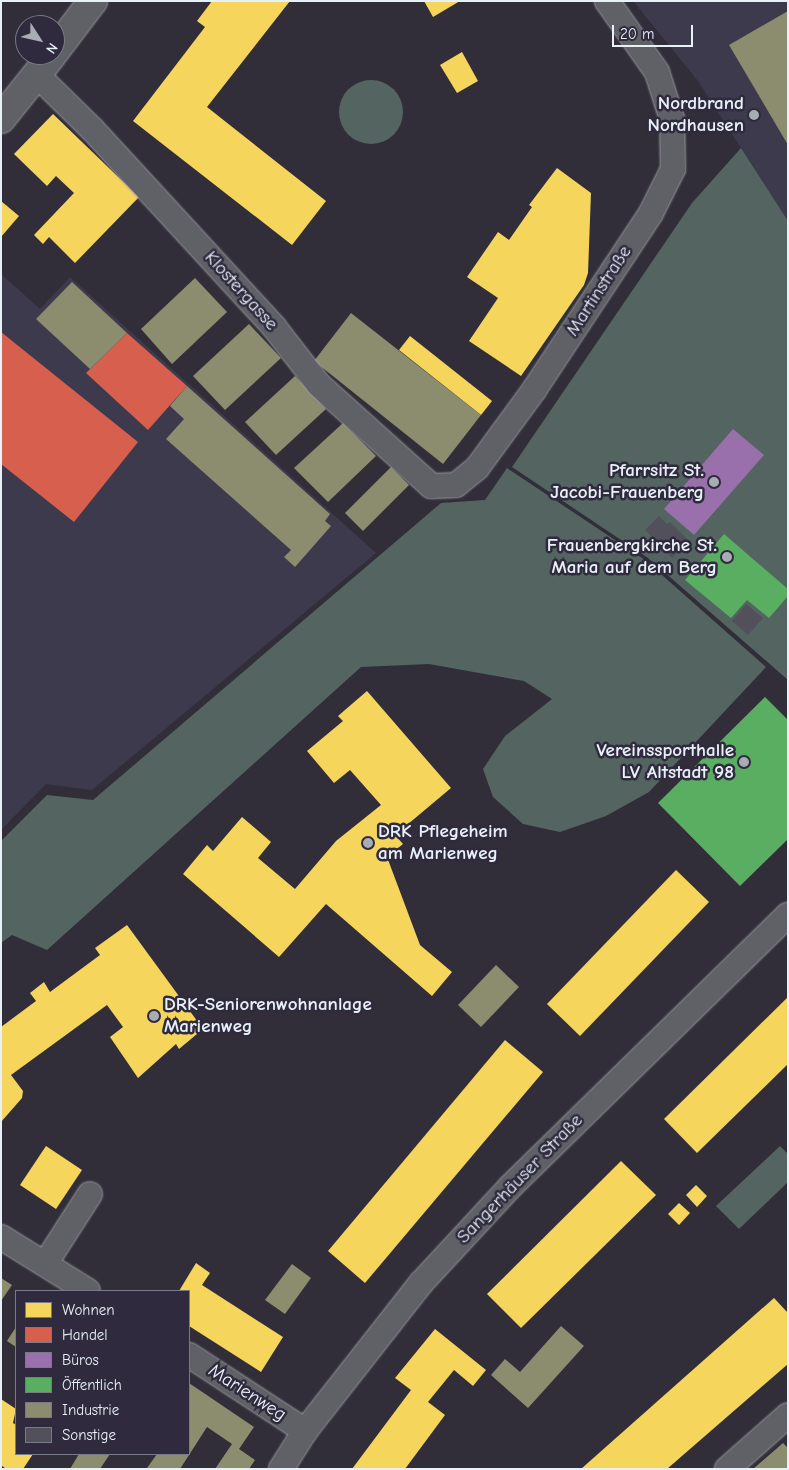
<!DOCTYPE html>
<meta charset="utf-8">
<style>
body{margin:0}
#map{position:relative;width:789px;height:1470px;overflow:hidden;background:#312e39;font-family:"Comic Neue",sans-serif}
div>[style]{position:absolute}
.built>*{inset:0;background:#3d3a4e}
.green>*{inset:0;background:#546561}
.round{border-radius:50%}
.homes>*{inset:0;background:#f6d55c}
.shops>*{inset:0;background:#d6604d}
.offices>*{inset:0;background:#9970ab}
.public>*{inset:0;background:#5aae61}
.industry>*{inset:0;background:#8c8c6e}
.building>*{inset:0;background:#52515b}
.roads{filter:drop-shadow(0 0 1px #98999f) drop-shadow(0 0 1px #98999f)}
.street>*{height:24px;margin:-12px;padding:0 12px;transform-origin:12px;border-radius:12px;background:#606067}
.primary>*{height:28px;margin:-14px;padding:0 14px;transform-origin:14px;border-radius:14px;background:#606067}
.dots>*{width:14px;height:14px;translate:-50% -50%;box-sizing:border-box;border:2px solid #2f2a3d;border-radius:50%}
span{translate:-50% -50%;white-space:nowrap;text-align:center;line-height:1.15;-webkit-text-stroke:5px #2f2a3d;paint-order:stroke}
.poi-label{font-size:19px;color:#e8f1f8;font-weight:700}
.right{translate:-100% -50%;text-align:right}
.left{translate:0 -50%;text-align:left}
.street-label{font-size:19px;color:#e8f1f8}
.frame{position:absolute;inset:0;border:2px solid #e8f1f8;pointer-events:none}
.legend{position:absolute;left:15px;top:1290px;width:175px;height:165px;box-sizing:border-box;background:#2f2a3d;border:1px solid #797a88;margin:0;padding:6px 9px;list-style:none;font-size:15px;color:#e8f1f8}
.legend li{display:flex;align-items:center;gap:10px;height:25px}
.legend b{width:25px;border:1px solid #797a88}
.north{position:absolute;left:15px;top:15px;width:50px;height:50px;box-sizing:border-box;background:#2f2a3d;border:1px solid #797a88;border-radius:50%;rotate:125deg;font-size:14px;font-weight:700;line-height:20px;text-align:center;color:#e8f1f8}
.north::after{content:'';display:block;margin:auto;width:18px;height:22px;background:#a8adb5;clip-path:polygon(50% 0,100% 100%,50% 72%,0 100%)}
.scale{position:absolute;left:612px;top:25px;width:81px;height:22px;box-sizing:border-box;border:2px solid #e8f1f8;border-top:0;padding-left:6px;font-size:15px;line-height:18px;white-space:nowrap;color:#e8f1f8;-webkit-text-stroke:4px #2f2a3d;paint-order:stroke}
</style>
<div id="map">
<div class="built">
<div style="clip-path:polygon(633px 1px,788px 1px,788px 221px,698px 81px)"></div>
<div style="clip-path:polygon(1px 274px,40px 309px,70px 277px,376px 553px,92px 790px,46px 784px,1px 830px)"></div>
</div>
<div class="green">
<div class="round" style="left:339px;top:80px;width:64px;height:64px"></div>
<div style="clip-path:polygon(741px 148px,788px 221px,788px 680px,648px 558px,512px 467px,692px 203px)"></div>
<div style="clip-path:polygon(507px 468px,645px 560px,766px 667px,649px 792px,606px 816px,560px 832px,523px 824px,493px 797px,483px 769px,505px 736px,552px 699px,524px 681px,429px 664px,361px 667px,47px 950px,12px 935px,1px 943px,1px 841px,47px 795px,93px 800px,441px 503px,485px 500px)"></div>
<div style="clip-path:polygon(780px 1146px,788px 1154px,788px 1182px,739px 1229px,716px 1206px)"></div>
</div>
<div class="homes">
<div style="clip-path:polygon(212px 1px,290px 1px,207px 107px,326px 201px,292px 245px,133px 121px,205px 27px,197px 21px)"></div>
<div style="clip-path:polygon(424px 1px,460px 1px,433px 17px)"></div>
<div style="clip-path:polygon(462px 52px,478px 81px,457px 93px,440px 65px)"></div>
<div style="clip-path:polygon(53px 114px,139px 197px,75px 263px,49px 237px,43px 244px,34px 235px,74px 193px,56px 176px,47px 186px,14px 154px)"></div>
<div style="clip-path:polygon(557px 168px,591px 193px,588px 273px,584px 285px,521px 376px,469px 341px,498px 298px,467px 277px,498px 232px,509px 240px,532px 207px,529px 205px)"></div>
<div style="clip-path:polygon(1px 201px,19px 216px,1px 237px)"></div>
<div style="clip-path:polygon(410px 336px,492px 401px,481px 415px,399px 350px)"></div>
<div style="clip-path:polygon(367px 691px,451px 788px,395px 835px,403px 844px,387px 857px,420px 945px,452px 972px,432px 996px,326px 904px,279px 957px,183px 874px,207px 845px,213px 851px,242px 817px,271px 842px,258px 858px,295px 889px,336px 841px,381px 805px,350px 770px,334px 783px,307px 751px,343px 721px,338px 716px)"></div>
<div style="clip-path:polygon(676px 870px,709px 902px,580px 1036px,547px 1004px)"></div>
<div style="clip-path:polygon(127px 925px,203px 1029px,179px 1049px,176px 1044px,138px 1078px,110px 1037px,123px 1027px,107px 1005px,11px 1075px,23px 1091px,22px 1098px,1px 1122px,1px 1027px,36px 1001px,30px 993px,44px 982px,50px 992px,100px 955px,95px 948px)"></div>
<div style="clip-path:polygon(788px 997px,788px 1064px,697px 1153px,664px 1119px)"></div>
<div style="clip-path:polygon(505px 1040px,543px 1072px,365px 1283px,328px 1251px)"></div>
<div style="clip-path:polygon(46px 1146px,82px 1170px,56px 1209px,20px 1185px)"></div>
<div style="clip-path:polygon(621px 1161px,656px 1195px,521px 1328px,487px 1294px)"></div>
<div style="clip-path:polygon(696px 1185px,707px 1196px,697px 1207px,686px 1195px)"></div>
<div style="clip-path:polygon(679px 1203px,690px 1213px,679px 1225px,668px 1214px)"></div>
<div style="clip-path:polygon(196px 1263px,210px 1273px,202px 1285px,283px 1337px,261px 1372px,189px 1326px,189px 1291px,179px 1291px)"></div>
<div style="clip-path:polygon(774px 1298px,788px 1313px,788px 1364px,667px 1469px,581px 1469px)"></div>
<div style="clip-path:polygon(435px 1329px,486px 1370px,473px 1386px,454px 1370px,428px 1402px,445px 1415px,405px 1469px,352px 1469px,411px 1390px,395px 1378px)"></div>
<div style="clip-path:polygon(1px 1399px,16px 1409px,13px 1423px,16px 1425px,16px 1454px,33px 1454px,23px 1469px,6px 1469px,1px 1465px)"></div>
</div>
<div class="shops">
<div style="clip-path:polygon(1px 332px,138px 442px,74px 522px,1px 464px)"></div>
<div style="clip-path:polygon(127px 333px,187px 386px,148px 430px,86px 373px)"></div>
</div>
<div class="offices">
<div style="clip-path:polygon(733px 429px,764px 455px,694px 535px,664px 509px)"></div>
</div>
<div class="public">
<div style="clip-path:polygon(724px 534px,788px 589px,788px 596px,769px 618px,747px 600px,731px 618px,685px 580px)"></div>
<div style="clip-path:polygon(765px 697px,788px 720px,788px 839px,740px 886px,658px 803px)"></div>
</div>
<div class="industry">
<div style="clip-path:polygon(788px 11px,788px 145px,729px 45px)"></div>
<div style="clip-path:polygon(195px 278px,227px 312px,172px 364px,141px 329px)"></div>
<div style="clip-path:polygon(72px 282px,127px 333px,90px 369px,36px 319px)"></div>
<div style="clip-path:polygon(351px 313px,481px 415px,443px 464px,314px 361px)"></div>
<div style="clip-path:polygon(249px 324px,281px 358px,225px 410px,193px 376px)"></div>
<div style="clip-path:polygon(295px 376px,326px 409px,276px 455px,245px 422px)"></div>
<div style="clip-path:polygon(187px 386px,330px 514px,325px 521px,331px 526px,295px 567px,284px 557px,291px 550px,166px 439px,184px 419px,170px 406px)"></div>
<div style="clip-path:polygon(343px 423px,376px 456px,328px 502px,294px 468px)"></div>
<div style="clip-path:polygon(391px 467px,409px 485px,363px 531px,345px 513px)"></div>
<div style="clip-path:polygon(496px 965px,519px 987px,481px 1027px,458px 1005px)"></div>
<div style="clip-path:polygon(292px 1264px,311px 1278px,285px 1314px,265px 1300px)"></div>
<div style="clip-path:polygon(1px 1278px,12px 1285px,1px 1301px)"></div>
<div style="clip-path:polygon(561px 1326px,584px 1346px,528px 1408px,491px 1375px,505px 1359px,520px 1372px)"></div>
<div style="clip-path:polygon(16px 1327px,16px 1347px,7px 1341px)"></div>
<div style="clip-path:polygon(189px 1383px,254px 1427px,239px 1449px,255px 1460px,249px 1469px,215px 1469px,232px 1444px,207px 1427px,180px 1469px,147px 1468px,157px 1454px,189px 1454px)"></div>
<div style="clip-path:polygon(783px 1443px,788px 1448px,788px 1469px,753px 1469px)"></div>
<div style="clip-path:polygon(79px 1454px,110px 1454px,100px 1469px,70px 1469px)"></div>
</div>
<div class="building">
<div style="clip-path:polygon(659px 516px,667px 524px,670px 522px,689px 541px,672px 558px,645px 530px)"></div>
<div style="clip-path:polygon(746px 604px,763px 618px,748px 635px,732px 621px)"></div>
</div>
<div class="roads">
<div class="street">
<div style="left:37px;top:75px;width:78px;rotate:44.5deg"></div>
<div style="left:93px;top:130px;width:268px;rotate:47.4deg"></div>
<div style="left:274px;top:327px;width:73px;rotate:52.2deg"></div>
<div style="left:319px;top:385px;width:151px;rotate:42deg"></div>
<div style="left:431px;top:486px;width:25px;rotate:-2deg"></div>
<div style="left:456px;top:485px;width:27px;rotate:-39deg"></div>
<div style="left:477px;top:468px;width:97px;rotate:-53.8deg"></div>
<div style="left:534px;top:390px;width:212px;rotate:-56.5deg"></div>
<div style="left:651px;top:213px;width:49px;rotate:-63.4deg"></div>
<div style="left:673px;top:169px;width:50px;rotate:-91.1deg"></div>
<div style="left:672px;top:119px;width:49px;rotate:-107.7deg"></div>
<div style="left:657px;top:72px;width:87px;rotate:-125.2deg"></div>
<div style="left:1px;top:1237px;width:102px;rotate:31.8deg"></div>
<div style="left:45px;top:1264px;width:83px;rotate:-57.3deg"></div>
<div style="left:189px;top:1355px;width:139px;rotate:33.2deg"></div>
<div style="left:281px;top:1469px;width:45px;rotate:-57.7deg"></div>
<div style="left:305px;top:1431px;width:189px;rotate:-51.9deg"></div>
<div style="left:422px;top:1282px;width:129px;rotate:-47.2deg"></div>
<div style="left:510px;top:1187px;width:389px;rotate:-44.4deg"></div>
<div style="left:727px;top:1469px;width:81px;rotate:-41.5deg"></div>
</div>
<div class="primary">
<div style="left:55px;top:51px;width:63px;rotate:-52.8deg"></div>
<div style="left:1px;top:119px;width:82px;rotate:-51.4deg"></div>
</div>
</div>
<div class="dots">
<div style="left:754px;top:115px;background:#a8adb5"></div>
<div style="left:714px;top:482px;background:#a8adb5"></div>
<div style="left:727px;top:557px;background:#a8adb5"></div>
<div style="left:744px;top:762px;background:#a8adb5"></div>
<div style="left:368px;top:843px;background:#a8adb5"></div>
<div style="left:154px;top:1016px;background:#a8adb5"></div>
</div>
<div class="poi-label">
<span class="right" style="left:744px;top:115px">Nordbrand<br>Nordhausen</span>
<span class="right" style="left:704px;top:482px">Pfarrsitz St.<br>Jacobi-Frauenberg</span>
<span class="right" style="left:717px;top:557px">Frauenbergkirche St.<br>Maria auf dem Berg</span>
<span class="right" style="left:734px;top:762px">Vereinssporthalle<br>LV Altstadt 98</span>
<span class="left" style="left:378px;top:843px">DRK Pflegeheim<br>am Marienweg</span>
<span class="left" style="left:164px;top:1016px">DRK-Seniorenwohnanlage<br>Marienweg</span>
</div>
<div class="street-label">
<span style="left:241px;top:291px;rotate:48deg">Klostergasse</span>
<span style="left:599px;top:291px;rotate:-57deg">Martinstraße</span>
<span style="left:520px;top:1179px;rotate:-46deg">Sangerhäuser Straße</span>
<span style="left:247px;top:1393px;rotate:33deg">Marienweg</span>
</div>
<div class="frame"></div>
<ul class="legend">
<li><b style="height:14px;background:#f6d55c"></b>Wohnen</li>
<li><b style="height:14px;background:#d6604d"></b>Handel</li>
<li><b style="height:14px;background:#9970ab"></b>Büros</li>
<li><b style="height:14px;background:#5aae61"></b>Öffentlich</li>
<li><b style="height:14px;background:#8c8c6e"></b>Industrie</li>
<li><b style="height:14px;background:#52515b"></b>Sonstige</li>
</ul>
<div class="north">N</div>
<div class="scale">20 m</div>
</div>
